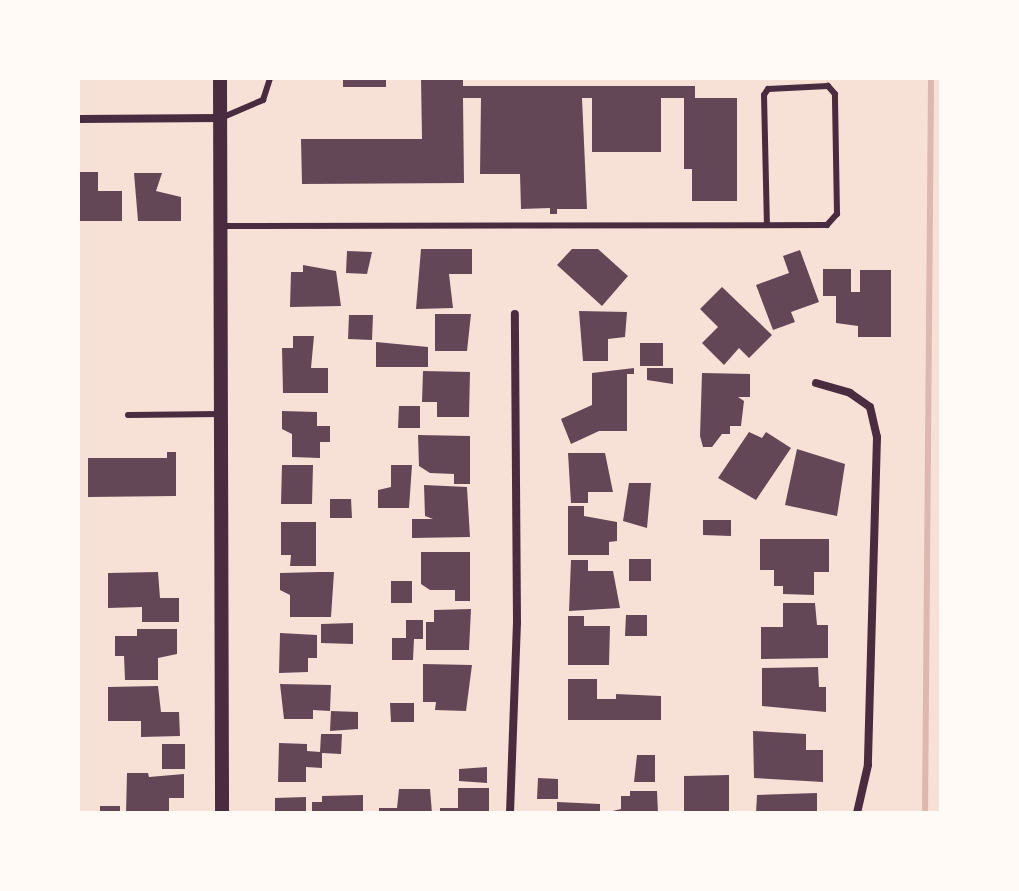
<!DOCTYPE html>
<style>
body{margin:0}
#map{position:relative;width:1019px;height:891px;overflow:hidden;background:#f7e1d7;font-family:Quicksand,sans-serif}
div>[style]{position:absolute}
.stream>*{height:6px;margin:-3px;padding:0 3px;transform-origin:3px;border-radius:3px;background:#dcb8b0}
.building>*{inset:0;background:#644757}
.service>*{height:6px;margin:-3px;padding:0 3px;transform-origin:3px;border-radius:3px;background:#4a2c40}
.minor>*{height:8px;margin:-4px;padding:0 4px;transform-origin:4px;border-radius:4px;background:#4a2c40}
.tertiary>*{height:14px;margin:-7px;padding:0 7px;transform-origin:7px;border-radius:7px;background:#4a2c40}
span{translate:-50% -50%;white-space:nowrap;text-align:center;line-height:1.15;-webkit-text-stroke:6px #fffaf5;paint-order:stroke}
.frame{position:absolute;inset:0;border:80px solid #fffaf5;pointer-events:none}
</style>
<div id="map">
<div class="stream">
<div style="left:925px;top:813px;width:735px;rotate:-89.53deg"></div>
</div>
<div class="building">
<div style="clip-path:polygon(343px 78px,386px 78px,386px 87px,343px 87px)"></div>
<div style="clip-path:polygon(421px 78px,463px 78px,463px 86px,695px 86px,695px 98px,737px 98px,737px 201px,692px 201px,692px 169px,684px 169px,684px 98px,661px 98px,661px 152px,592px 152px,592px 98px,582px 98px,587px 209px,557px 209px,557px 214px,550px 214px,550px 208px,521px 209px,520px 174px,480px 174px,481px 98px,463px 98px,464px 183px,302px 184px,301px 139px,422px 139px)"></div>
<div style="clip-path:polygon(78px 172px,98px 172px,98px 191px,122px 191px,122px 221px,78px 221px)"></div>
<div style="clip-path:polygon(134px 173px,162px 173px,156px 191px,181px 197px,181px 221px,138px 221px)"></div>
<div style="clip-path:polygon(421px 249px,472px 249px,472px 274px,449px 274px,453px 308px,416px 309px)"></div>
<div style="clip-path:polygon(572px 249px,598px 249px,628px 276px,602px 306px,557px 265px)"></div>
<div style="clip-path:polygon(800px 250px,819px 302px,791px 312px,795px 322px,773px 330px,756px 285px,789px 273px,783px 256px)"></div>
<div style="clip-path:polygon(347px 251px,372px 252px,367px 274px,346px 273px)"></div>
<div style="clip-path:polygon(303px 265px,336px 271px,341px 306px,290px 307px,291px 272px,303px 272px)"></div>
<div style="clip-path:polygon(823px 269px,851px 269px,851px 292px,860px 292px,860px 270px,891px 270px,891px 337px,858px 337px,858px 326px,836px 323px,836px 296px,823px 296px)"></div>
<div style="clip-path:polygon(722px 287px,772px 335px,749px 358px,739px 348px,724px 365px,702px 343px,718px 327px,700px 309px)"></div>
<div style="clip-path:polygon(579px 311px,627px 312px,625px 337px,608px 339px,608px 361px,583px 361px)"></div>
<div style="clip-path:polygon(435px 314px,471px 314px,467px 351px,435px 351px)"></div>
<div style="clip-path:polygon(349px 315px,373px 315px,372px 340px,348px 339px)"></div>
<div style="clip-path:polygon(293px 336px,314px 336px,311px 368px,328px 368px,328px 393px,283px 393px,282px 348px,293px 348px)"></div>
<div style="clip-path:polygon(376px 342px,428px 347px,428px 367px,376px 367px)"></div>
<div style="clip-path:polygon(640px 343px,663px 343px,663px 366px,640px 366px)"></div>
<div style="clip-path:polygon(634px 368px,634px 374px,627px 374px,627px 431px,599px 431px,571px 444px,561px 419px,592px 405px,592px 373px)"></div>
<div style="clip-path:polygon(647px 368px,673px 368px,673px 384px,647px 380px)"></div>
<div style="clip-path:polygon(423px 371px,470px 372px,469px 417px,437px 417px,437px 402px,422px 402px)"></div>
<div style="clip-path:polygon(702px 373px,750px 374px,750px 397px,738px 397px,744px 401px,741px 426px,730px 426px,730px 434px,722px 434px,712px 447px,703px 447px,700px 436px)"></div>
<div style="clip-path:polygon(399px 406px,420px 406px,420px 428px,398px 428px)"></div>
<div style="clip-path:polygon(282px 411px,317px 412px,317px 426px,330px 426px,330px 442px,320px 442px,320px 458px,292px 457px,292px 434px,282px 429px)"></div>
<div style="clip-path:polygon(749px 432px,762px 438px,766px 432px,791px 448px,756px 500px,718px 478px)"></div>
<div style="clip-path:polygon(418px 435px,470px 436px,470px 484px,454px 484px,454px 474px,430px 473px,419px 466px)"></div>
<div style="clip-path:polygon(797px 449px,845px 464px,837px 516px,785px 505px)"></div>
<div style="clip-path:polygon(167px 452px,176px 452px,176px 496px,88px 497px,88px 458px,167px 458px)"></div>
<div style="clip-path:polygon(568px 453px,605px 453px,613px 492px,588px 492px,588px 503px,571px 503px)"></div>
<div style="clip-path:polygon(282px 465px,313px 465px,312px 504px,281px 504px)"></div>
<div style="clip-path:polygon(391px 465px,412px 465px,409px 508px,378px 508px,378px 490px,391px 487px)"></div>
<div style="clip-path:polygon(629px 483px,651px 483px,647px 528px,623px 521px)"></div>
<div style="clip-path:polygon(424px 485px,467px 487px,470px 537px,412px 538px,412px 519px,433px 519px,425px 516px)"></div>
<div style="clip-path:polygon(330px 499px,351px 499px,352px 518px,330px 518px)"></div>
<div style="clip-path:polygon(568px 506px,584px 506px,584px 516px,617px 522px,617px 541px,609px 542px,609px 555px,568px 555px)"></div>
<div style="clip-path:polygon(703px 520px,731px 520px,731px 536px,703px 535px)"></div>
<div style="clip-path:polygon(281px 522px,316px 522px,316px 566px,290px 566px,291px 555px,281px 555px)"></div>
<div style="clip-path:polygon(760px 539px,829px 539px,829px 572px,814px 572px,814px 595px,783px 594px,783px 586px,774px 586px,774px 570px,760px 570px)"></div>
<div style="clip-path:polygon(421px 552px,470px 552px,470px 601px,455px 601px,455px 590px,430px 590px,421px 584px)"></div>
<div style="clip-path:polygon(629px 559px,651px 559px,651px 581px,629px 581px)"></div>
<div style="clip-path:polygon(571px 560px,588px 560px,588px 571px,613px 571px,620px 608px,569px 611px)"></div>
<div style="clip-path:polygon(158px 572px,160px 598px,179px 598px,179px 622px,142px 622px,142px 607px,108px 608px,108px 573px)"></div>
<div style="clip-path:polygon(319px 572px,334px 572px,331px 617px,290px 617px,290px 595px,280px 590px,280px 573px)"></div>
<div style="clip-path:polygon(391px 581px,412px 581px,412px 603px,391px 603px)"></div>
<div style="clip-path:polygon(783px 603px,815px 603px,817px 625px,828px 625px,828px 658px,761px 659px,761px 627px,783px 627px)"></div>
<div style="clip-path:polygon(471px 609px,469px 650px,426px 650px,426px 622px,434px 622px,434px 610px)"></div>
<div style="clip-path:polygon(626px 615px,647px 615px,647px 636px,625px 636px)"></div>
<div style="clip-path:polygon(568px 616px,584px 616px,584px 626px,610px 626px,609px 665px,568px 665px)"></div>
<div style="clip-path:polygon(406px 620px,423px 620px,423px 639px,414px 639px,413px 660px,392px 660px,392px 638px,406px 638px)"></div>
<div style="clip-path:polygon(353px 623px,353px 644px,321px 643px,321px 624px)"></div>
<div style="clip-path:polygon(137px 629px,177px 629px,177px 654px,158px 658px,158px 680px,125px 680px,124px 656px,115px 656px,115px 636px,137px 636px)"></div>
<div style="clip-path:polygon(280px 633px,317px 635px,317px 658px,308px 658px,308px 672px,279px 673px)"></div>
<div style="clip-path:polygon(423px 664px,472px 665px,466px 711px,435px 710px,436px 702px,423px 702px)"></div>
<div style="clip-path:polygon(818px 667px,819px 687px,826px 687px,826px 712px,762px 706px,762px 668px)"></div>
<div style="clip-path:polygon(568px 679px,597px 679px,597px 699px,616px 699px,616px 694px,661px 696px,661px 720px,568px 720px)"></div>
<div style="clip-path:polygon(280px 684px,331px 685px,330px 711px,313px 710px,313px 719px,284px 719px)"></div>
<div style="clip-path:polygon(158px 686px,161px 712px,179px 712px,180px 736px,141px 737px,141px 721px,108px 721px,108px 687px)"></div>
<div style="clip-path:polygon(390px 703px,414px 703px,414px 722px,391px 722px)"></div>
<div style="clip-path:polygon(331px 711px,358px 712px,358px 729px,330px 731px)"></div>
<div style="clip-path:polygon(753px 731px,806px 734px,806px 750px,823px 750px,823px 782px,754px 778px)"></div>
<div style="clip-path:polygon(321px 734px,342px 734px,341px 754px,322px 753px,322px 768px,306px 767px,306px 782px,278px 782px,279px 743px,307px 744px,307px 751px,320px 752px)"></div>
<div style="clip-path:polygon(162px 744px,185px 744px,185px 769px,162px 769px)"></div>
<div style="clip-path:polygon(637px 755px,655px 755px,655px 782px,634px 782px)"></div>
<div style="clip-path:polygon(487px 767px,487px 783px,459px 781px,459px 769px)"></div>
<div style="clip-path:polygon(127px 773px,148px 773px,149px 777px,184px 774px,184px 798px,169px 798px,169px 813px,126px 813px)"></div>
<div style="clip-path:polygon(729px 775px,729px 813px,684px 813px,684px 776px)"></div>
<div style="clip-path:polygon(538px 778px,558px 779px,558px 799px,537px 799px)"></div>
<div style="clip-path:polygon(458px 788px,489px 788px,489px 813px,440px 813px,440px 808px,458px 808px)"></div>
<div style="clip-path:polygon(399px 789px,430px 789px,432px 813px,379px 813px,379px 808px,397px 808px)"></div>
<div style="clip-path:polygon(630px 791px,657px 791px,658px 813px,604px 813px,621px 809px,621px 796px,630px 796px)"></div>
<div style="clip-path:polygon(817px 793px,817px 813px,756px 813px,757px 795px)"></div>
<div style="clip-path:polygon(363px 795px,363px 813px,312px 813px,312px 802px,322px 802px,322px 796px)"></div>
<div style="clip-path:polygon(306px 797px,306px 813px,275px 813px,275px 798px)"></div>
<div style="clip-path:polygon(557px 802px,600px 804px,600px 813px,557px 813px)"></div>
<div style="clip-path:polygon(100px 806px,120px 806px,120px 813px,100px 813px)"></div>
</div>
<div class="service">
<div style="left:221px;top:118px;width:46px;rotate:-23.2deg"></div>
<div style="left:263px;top:100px;width:23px;rotate:-72deg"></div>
<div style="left:221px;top:226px;width:606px;rotate:-0.09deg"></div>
<div style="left:827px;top:225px;width:15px;rotate:-48deg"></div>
<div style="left:837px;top:214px;width:120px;rotate:-91deg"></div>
<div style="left:835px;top:94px;width:11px;rotate:-131deg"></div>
<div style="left:828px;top:86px;width:60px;rotate:177.1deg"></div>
<div style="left:768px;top:89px;width:7px;rotate:124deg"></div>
<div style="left:764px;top:95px;width:130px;rotate:88.7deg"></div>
<div style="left:128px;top:415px;width:93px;rotate:-0.6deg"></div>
</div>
<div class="minor">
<div style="left:78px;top:119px;width:143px;rotate:-0.4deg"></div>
<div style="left:816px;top:383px;width:35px;rotate:16deg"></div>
<div style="left:850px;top:393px;width:24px;rotate:35deg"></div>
<div style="left:870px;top:407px;width:31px;rotate:77deg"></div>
<div style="left:877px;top:437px;width:328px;rotate:91.6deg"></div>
<div style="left:868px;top:765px;width:49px;rotate:102.9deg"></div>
<div style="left:510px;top:813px;width:190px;rotate:-87.9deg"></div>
<div style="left:517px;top:623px;width:309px;rotate:-90.4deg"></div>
</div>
<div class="tertiary">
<div style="left:220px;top:78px;width:735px;rotate:89.84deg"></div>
</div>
<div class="frame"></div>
</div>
